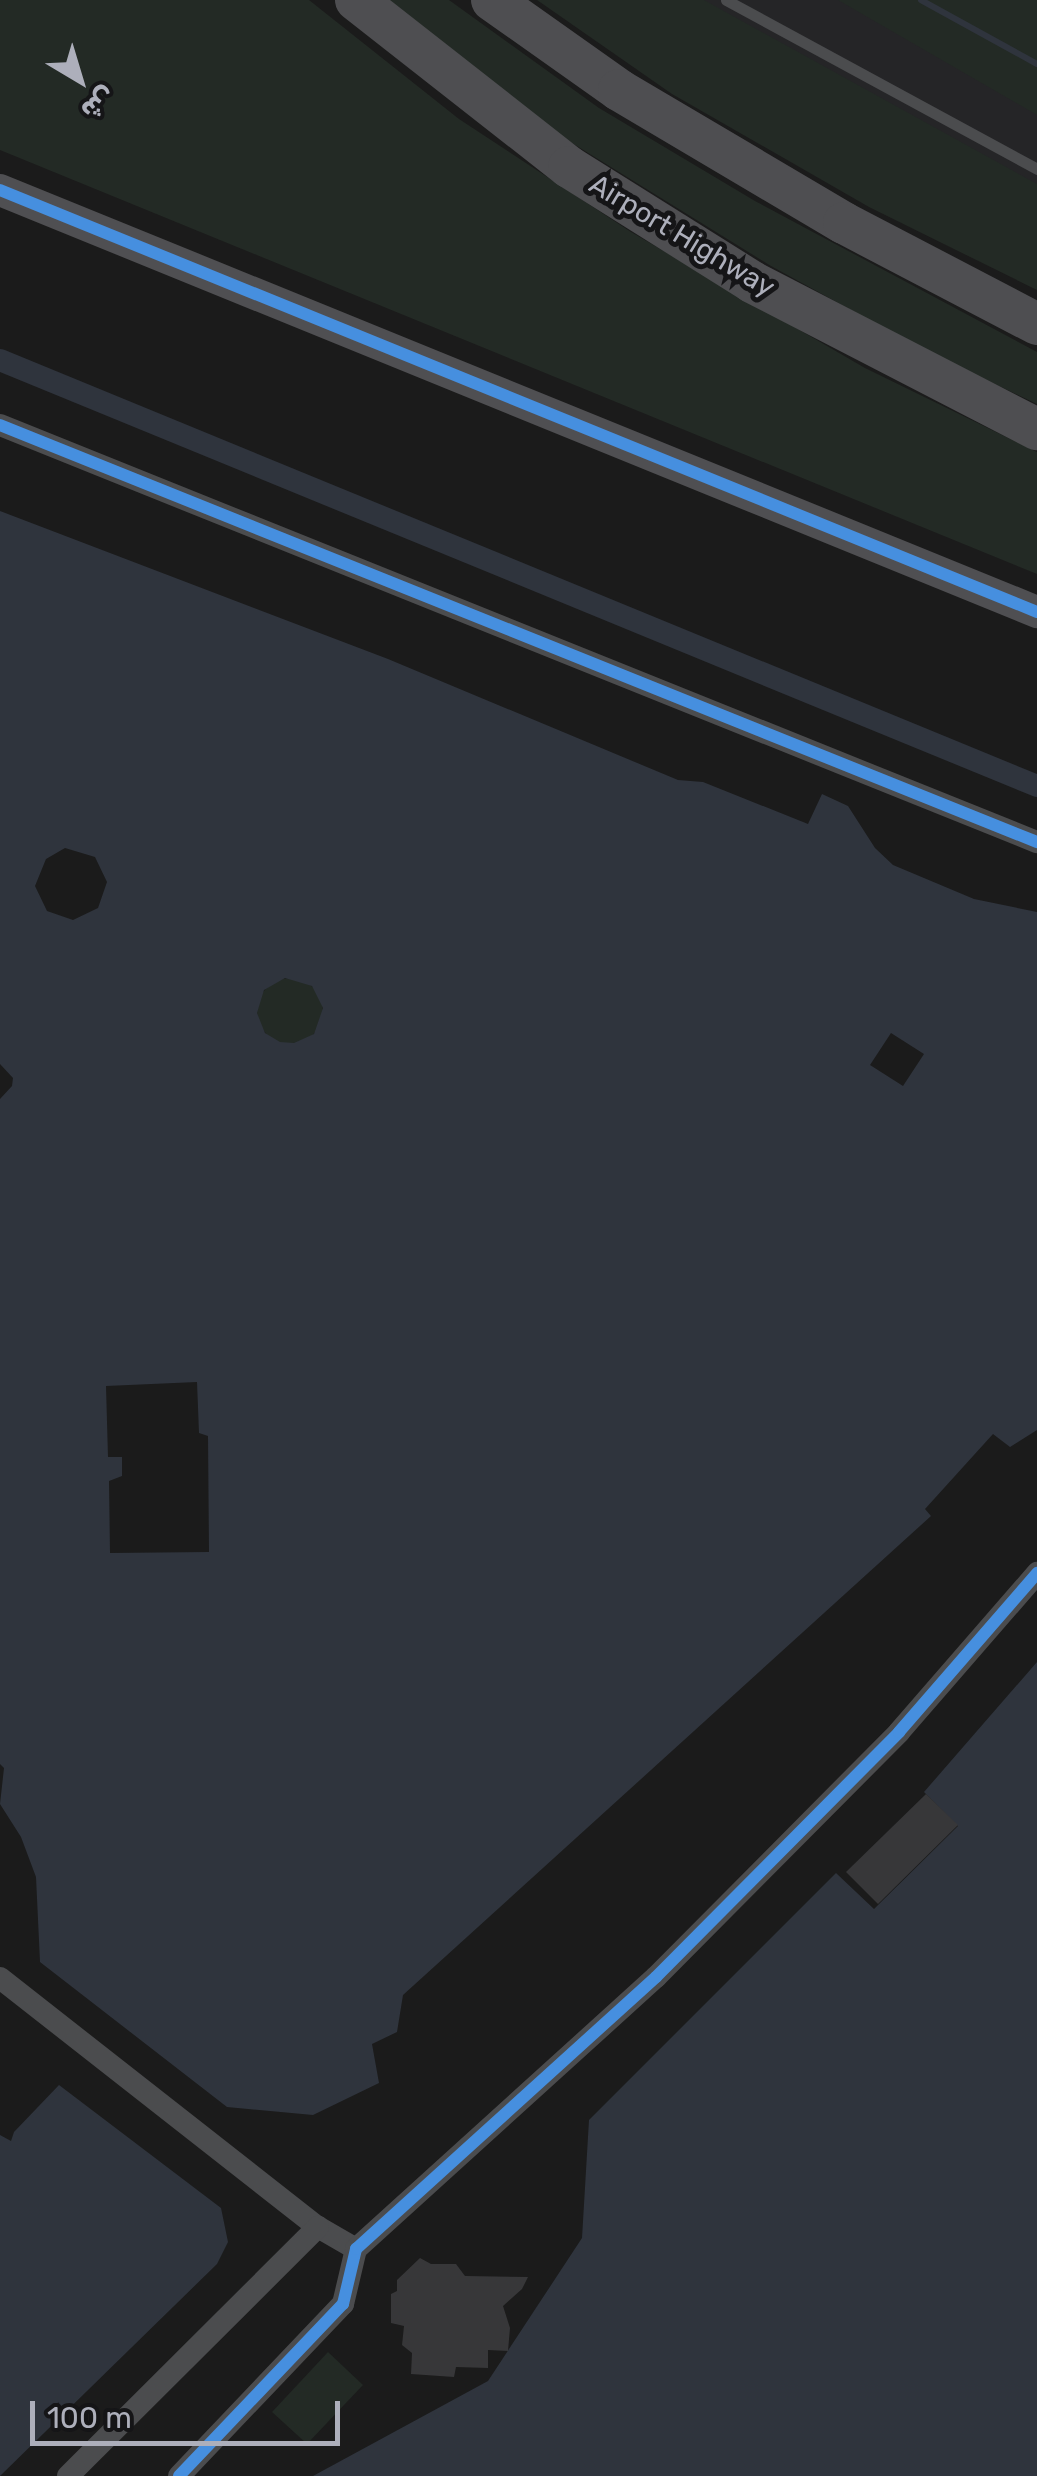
<!DOCTYPE html>
<meta charset="utf-8">
<style>
body{margin:0}
#map{position:relative;width:1037px;height:2476px;overflow:hidden;background:#1b1b1b;font-family:Rubik,"Noto Sans Arabic",sans-serif}
div>[style]{position:absolute}
.built>*{inset:0;background:#252527}
.green>*{inset:0;background:#232a25}
.round{border-radius:50%}
.water>*{inset:0;background:#2f343d}
.stream>*{height:6px;margin:-3px;padding:0 3px;transform-origin:3px;border-radius:3px;background:#2f343d}
.canal>*{height:22px;margin:-11px;padding:0 11px;transform-origin:11px;border-radius:11px;background:#2f343d}
.building>*{inset:0;background:#373739}
.lane>*{height:11px;margin:-5.5px;padding:0 5.5px;transform-origin:5.5px;border-radius:5.5px;background:#4b4c4e}
.street>*{height:22px;margin:-11px;padding:0 11px;transform-origin:11px;border-radius:11px;background:#4b4c4e}
.secondary>*{height:32px;margin:-16px;padding:0 16px;transform-origin:16px;border-radius:16px;background:#4f4f52}
.highway>*{height:42px;margin:-21px;padding:0 21px;transform-origin:21px;border-radius:21px;background:#4e4e51}
.cycleway>*{height:12px;margin:-6px;padding:0 6px;transform-origin:6px;border-radius:6px;background:#468fdf}
span{translate:-50% -50%;white-space:nowrap;text-align:center;line-height:1.15;-webkit-text-stroke:10px #151517;paint-order:stroke}
.street-label{font-size:28px;color:#adafbb}
.north{position:absolute;left:30px;top:30px;width:100px;height:100px;-webkit-text-stroke:8px #151517;paint-order:stroke;rotate:142deg;font-size:28px;font-weight:700;line-height:40px;text-align:center;color:#adafbb}
.north::after{content:'';display:block;margin:auto;width:35px;height:45px;background:#adafbb;clip-path:polygon(50% 0,100% 100%,50% 72%,0 100%)}
.scale{position:absolute;left:30px;top:2401px;width:310px;height:45px;box-sizing:border-box;border:5px solid #adafbb;border-top:0;padding-left:12px;font-size:30px;line-height:35px;white-space:nowrap;color:#adafbb;-webkit-text-stroke:8px #151517;paint-order:stroke}
</style>
<div id="map">
<div class="built">
<div style="clip-path:polygon(685px 0,1037px 0,1037px 191px)"></div>
</div>
<div class="green">
<div style="clip-path:polygon(0 0,309px 0,459px 119px,631px 232px,865px 368px,1037px 452px,1037px 574px,0 150px)"></div>
<div style="clip-path:polygon(376px 0,449px 0,599px 108px,755px 201px,1037px 352px,1037px 404px,924px 350px,771px 266px,530px 117px)"></div>
<div style="clip-path:polygon(537px 0,704px 0,1037px 184px,1037px 290px,869px 207px,672px 94px)"></div>
<div style="clip-path:polygon(838px 0,1037px 0,1037px 115px)"></div>
<div class="round" style="left:257px;top:978px;width:66px;height:66px"></div>
<div style="clip-path:polygon(328px 2352px,363px 2385px,307px 2444px,272px 2412px)"></div>
</div>
<div class="water">
<div style="clip-path:polygon(evenodd,0 511px,388px 659px,678px 780px,703px 782px,808px 824px,822px 794px,848px 806px,875px 848px,893px 865px,974px 899px,1037px 912px,1037px 1430px,1010px 1447px,993px 1434px,925px 1509px,931px 1516px,403px 1995px,397px 2032px,372px 2044px,379px 2083px,313px 2115px,227px 2107px,40px 1962px,36px 1877px,21px 1837px,0 1804px,4px 1768px,0 1764px,0 1099px,12px 1086px,13px 1078px,0 1064px,0 511px,65px 848px,95px 857px,107px 882px,98px 908px,73px 920px,47px 911px,35px 886px,46px 859px,65px 848px,0 511px,285px 978px,312px 986px,323px 1008px,314px 1034px,294px 1043px,280px 1042px,265px 1033px,257px 1013px,264px 990px,285px 978px,0 511px,891px 1033px,924px 1054px,903px 1086px,870px 1065px,891px 1033px,0 511px,197px 1382px,199px 1433px,208px 1436px,209px 1552px,110px 1553px,109px 1481px,122px 1476px,122px 1457px,108px 1457px,106px 1386px,197px 1382px)"></div>
<div style="clip-path:polygon(1037px 1662px,1037px 2476px,313px 2476px,488px 2381px,582px 2238px,589px 2120px,836px 1873px,874px 1909px,958px 1826px,924px 1792px)"></div>
<div style="clip-path:polygon(59px 2085px,221px 2208px,228px 2242px,217px 2264px,0 2476px,0 2135px,11px 2141px,14px 2132px)"></div>
</div>
<div class="stream">
<div style="left:921px;top:0;width:132px;rotate:28.9deg"></div>
</div>
<div class="canal">
<div style="left:0;top:360px;width:1121px;rotate:22.33deg"></div>
</div>
<div class="building">
<div style="clip-path:polygon(926px 1794px,958px 1825px,878px 1904px,846px 1872px)"></div>
<div style="clip-path:polygon(420px 2258px,431px 2264px,456px 2264px,465px 2276px,528px 2277px,522px 2289px,503px 2306px,510px 2328px,508px 2351px,488px 2350px,488px 2368px,456px 2367px,454px 2377px,411px 2374px,412px 2353px,402px 2345px,404px 2326px,391px 2323px,391px 2294px,397px 2291px,397px 2280px)"></div>
</div>
<div class="lane">
<div style="left:726px;top:0;width:354px;rotate:28.5deg"></div>
</div>
<div class="street">
<div style="left:0;top:425px;width:1118px;rotate:21.91deg"></div>
<div style="left:0;top:1978px;width:404px;rotate:38.1deg"></div>
<div style="left:318px;top:2227px;width:44px;rotate:30.1deg"></div>
<div style="left:68px;top:2476px;width:353px;rotate:-44.9deg"></div>
<div style="left:179px;top:2476px;width:238px;rotate:-46.4deg"></div>
<div style="left:343px;top:2304px;width:57px;rotate:-76.7deg"></div>
<div style="left:356px;top:2249px;width:405px;rotate:-42.2deg"></div>
<div style="left:656px;top:1977px;width:345px;rotate:-45.2deg"></div>
<div style="left:899px;top:1732px;width:211px;rotate:-49deg"></div>
</div>
<div class="secondary">
<div style="left:0;top:190px;width:1120px;rotate:22.14deg"></div>
</div>
<div class="highway">
<div style="left:356px;top:0;width:271px;rotate:38.1deg"></div>
<div style="left:569px;top:167px;width:216px;rotate:32.1deg"></div>
<div style="left:752px;top:282px;width:321px;rotate:27.3deg"></div>
<div style="left:492px;top:0;width:156px;rotate:35.3deg"></div>
<div style="left:619px;top:90px;width:261px;rotate:30.6deg"></div>
<div style="left:844px;top:223px;width:218px;rotate:27.6deg"></div>
</div>
<div class="cycleway">
<div style="left:0;top:190px;width:1120px;rotate:22.14deg"></div>
<div style="left:0;top:425px;width:1118px;rotate:21.91deg"></div>
<div style="left:179px;top:2476px;width:238px;rotate:-46.4deg"></div>
<div style="left:343px;top:2304px;width:57px;rotate:-76.7deg"></div>
<div style="left:356px;top:2249px;width:405px;rotate:-42.2deg"></div>
<div style="left:656px;top:1977px;width:345px;rotate:-45.2deg"></div>
<div style="left:899px;top:1732px;width:211px;rotate:-49deg"></div>
</div>
<div class="street-label">
<span style="left:682px;top:236px;rotate:31deg">Airport Highway</span>
</div>
<div class="north">ش</div>
<div class="scale">100 m</div>
</div>
